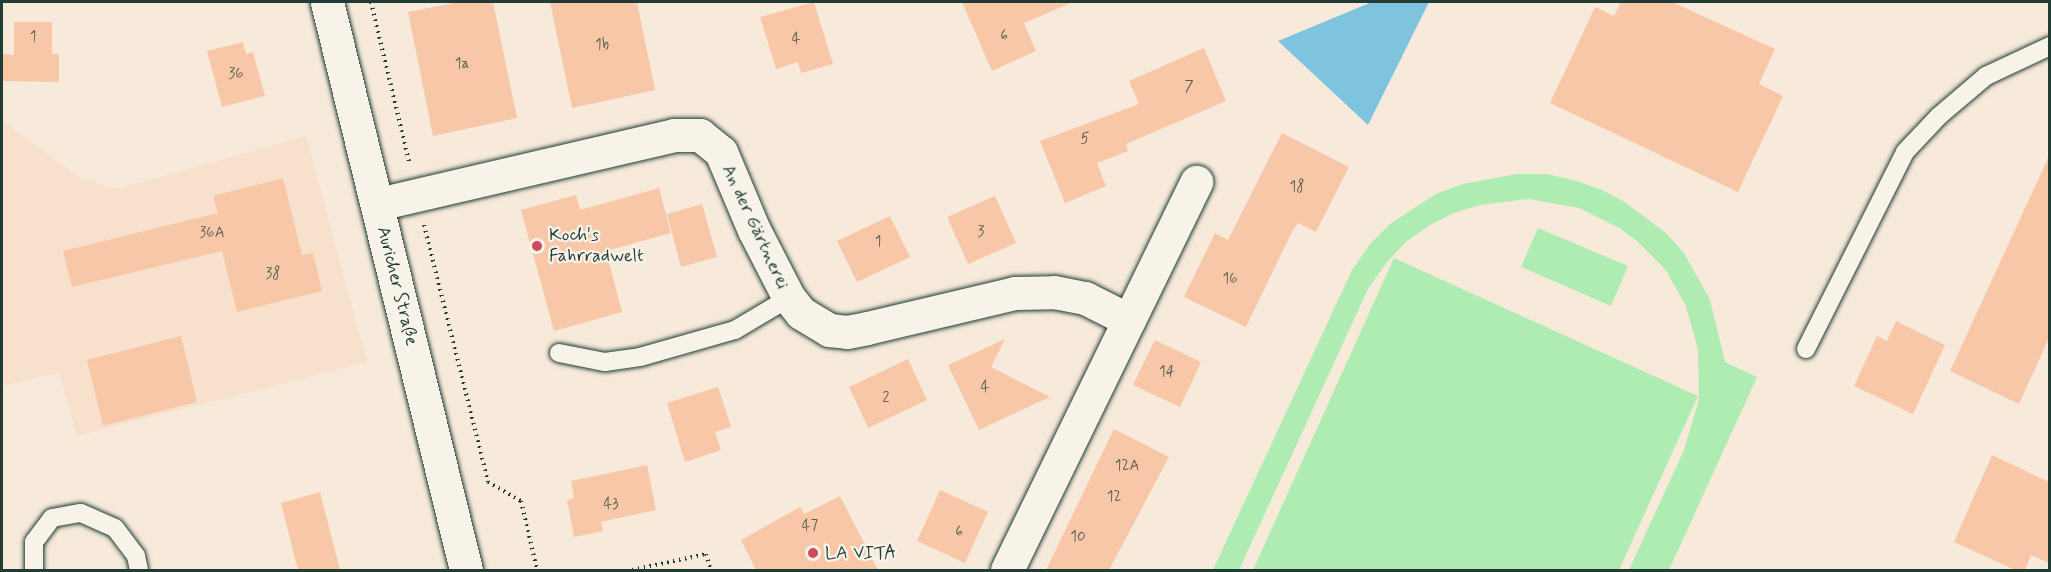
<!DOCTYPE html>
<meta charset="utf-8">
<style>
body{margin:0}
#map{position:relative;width:2051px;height:572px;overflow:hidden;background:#f7eadb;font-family:Mynerve,sans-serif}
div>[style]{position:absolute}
.built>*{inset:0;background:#f7e0cc}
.green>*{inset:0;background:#afecb2}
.water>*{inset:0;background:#7ec4df}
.building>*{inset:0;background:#f8c7a8}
.path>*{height:4px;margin-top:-2px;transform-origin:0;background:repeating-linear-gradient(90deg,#1f3d34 0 1.5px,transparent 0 6px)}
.roads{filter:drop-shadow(0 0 2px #1f3d34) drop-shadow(0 0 2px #1f3d34)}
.service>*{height:18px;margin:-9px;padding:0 9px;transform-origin:9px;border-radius:9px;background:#f7f3e8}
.minor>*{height:33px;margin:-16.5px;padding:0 16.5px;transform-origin:16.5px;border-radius:16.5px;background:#f7f3e8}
.tertiary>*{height:33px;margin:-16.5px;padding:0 16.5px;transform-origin:16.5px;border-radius:16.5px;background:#f7f3e8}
.dots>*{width:16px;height:16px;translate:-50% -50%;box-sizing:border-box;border:3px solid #f7f3e8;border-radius:50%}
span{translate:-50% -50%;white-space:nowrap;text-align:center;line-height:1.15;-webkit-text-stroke:4.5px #f7f3e8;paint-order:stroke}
.number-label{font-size:15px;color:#556051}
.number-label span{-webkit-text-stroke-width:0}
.street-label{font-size:18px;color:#1f3d34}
.poi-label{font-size:18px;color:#1f3d34}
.left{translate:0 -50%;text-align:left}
.frame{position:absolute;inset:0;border:3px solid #1f3d34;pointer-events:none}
</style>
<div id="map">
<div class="built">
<div style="clip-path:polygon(2px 120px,79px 177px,117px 189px,306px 136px,367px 362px,77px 436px,59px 373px,2px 386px)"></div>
</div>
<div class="green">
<div style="clip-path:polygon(1517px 174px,1546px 174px,1573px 180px,1600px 189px,1623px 201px,1666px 233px,1684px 253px,1710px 300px,1725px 362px,1757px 377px,1669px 570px,1629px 570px,1684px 450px,1699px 399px,1698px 350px,1686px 306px,1665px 269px,1637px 241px,1619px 228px,1579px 208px,1529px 199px,1480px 205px,1454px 213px,1430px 225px,1407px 241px,1387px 262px,1368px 289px,1239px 570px,1213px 570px,1352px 270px,1370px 244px,1390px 224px,1436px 194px,1463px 184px)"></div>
<div style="clip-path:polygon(1538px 228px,1628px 266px,1611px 306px,1521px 267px)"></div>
<div style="clip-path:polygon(1394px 258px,1698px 396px,1619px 570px,1253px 570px)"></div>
</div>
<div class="water">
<div style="clip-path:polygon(1372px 2px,1429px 2px,1368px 125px,1278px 41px)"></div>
</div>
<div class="building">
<div style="clip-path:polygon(459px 2px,493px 2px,517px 118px,433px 136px,408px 12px)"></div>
<div style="clip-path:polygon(550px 2px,637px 2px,655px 90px,572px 108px)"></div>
<div style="clip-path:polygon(814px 2px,833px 64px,801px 73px,798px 62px,776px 69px,760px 17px)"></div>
<div style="clip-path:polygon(962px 2px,1073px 2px,1024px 23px,1036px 51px,992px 71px)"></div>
<div style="clip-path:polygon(1621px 2px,1672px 2px,1775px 49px,1759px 84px,1783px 96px,1738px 192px,1550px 103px,1595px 7px,1614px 16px)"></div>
<div style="clip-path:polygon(14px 22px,52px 22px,52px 54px,59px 54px,59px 82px,2px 81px,2px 54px,14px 55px)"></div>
<div style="clip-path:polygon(243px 42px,246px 54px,253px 52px,265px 96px,222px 107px,207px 51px)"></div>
<div style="clip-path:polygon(1204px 48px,1226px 101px,1126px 144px,1128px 151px,1097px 163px,1106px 186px,1065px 203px,1040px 141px,1139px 104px,1129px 81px)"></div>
<div style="clip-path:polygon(1282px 133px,1349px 167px,1316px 232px,1298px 223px,1292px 232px,1246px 327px,1184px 297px,1215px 233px,1228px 240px)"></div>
<div style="clip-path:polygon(2049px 156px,2049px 338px,2019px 404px,1950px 371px)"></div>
<div style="clip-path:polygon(283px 178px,302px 255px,313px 253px,322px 291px,237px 312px,222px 251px,72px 287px,63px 251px,218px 213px,213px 196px)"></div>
<div style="clip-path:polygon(659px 188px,671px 233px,606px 251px,622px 312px,554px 331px,521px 210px,576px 195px,580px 210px)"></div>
<div style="clip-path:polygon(995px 196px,1016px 243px,968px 264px,947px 217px)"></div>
<div style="clip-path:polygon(702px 204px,717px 257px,681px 267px,667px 214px)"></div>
<div style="clip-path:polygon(890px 216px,910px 257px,857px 282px,837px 241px)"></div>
<div style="clip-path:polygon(1896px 321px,1945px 345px,1913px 414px,1854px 386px,1877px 336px,1887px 341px)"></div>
<div style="clip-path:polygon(181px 336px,197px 402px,103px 426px,87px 360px)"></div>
<div style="clip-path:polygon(1005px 339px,991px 367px,1050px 397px,979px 430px,948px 365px)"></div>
<div style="clip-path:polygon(1155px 340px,1201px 362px,1180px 407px,1133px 385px)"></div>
<div style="clip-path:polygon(908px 359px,927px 400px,868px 428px,849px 387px)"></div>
<div style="clip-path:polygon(718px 387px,731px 427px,715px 432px,721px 450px,685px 462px,667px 403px)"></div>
<div style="clip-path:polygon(1114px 429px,1169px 457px,1109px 570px,1046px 570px)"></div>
<div style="clip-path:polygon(1992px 455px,2049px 482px,2049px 563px,2031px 555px,2025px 570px,2015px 570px,1954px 542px)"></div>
<div style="clip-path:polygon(647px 465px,656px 510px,601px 522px,603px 531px,574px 537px,567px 500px,574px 498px,571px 481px)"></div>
<div style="clip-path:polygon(940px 490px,988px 512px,965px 563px,917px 541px)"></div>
<div style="clip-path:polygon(320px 492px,340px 570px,298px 570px,281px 503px)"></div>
<div style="clip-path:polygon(840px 496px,878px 570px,756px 570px,741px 540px,800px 507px,804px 514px)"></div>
</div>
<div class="path">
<div style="left:371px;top:2px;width:164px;rotate:76.6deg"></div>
<div style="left:424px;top:225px;width:265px;rotate:76deg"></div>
<div style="left:488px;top:482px;width:38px;rotate:30deg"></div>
<div style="left:521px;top:501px;width:71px;rotate:76.9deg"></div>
<div style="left:632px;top:570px;width:76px;rotate:-12.2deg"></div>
<div style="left:706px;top:554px;width:17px;rotate:73deg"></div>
</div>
<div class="roads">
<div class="service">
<div style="left:1806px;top:349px;width:220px;rotate:-63.3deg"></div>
<div style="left:1905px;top:152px;width:50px;rotate:-46.6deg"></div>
<div style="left:1939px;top:116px;width:62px;rotate:-40.4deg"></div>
<div style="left:1986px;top:76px;width:71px;rotate:-25.1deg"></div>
<div style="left:559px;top:353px;width:47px;rotate:11.1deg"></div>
<div style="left:605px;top:362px;width:35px;rotate:-8deg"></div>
<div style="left:640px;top:357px;width:99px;rotate:-15.9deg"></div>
<div style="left:735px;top:330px;width:63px;rotate:-30.7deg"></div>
<div style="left:34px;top:570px;width:28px;rotate:-90deg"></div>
<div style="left:34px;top:542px;width:30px;rotate:-53deg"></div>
<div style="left:52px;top:518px;width:29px;rotate:-10deg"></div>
<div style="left:81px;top:513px;width:37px;rotate:24deg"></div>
<div style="left:115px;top:528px;width:35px;rotate:53deg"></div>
<div style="left:136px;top:556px;width:14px;rotate:78deg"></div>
</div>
<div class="minor">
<div style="left:378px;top:204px;width:304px;rotate:-13.1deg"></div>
<div style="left:674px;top:135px;width:26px"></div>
<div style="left:700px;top:135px;width:27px;rotate:39deg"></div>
<div style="left:721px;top:152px;width:85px;rotate:67.1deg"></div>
<div style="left:754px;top:230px;width:76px;rotate:62.8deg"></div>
<div style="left:789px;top:298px;width:19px;rotate:51deg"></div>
<div style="left:801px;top:313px;width:33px;rotate:31deg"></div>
<div style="left:829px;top:330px;width:18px;rotate:6deg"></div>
<div style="left:847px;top:332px;width:20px;rotate:-11deg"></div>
<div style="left:867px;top:328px;width:152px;rotate:-13.3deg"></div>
<div style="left:1015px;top:293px;width:39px;rotate:-1deg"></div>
<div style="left:1054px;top:292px;width:32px;rotate:11deg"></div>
<div style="left:1085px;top:298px;width:49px;rotate:26.6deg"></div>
<div style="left:1007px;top:570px;width:432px;rotate:-64deg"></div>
</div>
<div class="tertiary">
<div style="left:327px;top:2px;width:585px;rotate:76.25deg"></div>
</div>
</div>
<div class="dots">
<div style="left:537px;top:246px;background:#d1495b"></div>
<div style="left:813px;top:553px;background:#d1495b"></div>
</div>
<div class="number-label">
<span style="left:1004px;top:37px">6</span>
<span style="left:33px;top:38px">1</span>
<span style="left:796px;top:40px">4</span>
<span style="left:602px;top:46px">1b</span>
<span style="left:462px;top:65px">1a</span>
<span style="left:236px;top:75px">36</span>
<span style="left:1189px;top:88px">7</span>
<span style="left:1085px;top:140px">5</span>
<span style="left:1297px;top:188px">18</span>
<span style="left:981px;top:233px">3</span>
<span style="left:212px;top:234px">36A</span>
<span style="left:878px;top:243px">1</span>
<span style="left:273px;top:275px">38</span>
<span style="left:1230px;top:280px">16</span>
<span style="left:1167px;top:373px">14</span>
<span style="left:985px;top:388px">4</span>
<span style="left:886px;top:399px">2</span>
<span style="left:1127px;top:467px">12A</span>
<span style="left:1114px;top:498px">12</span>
<span style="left:611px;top:505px">43</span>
<span style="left:810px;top:527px">47</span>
<span style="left:959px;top:533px">6</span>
<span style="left:1078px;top:538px">10</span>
</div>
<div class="street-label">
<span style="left:755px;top:227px;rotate:65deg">An der Gärtnerei</span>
<span style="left:397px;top:286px;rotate:76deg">Auricher Straße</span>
</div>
<div class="poi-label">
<span class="left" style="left:549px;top:246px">Koch's<br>Fahrradwelt</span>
<span class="left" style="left:825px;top:553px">LA VITA</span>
</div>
<div class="frame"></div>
</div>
